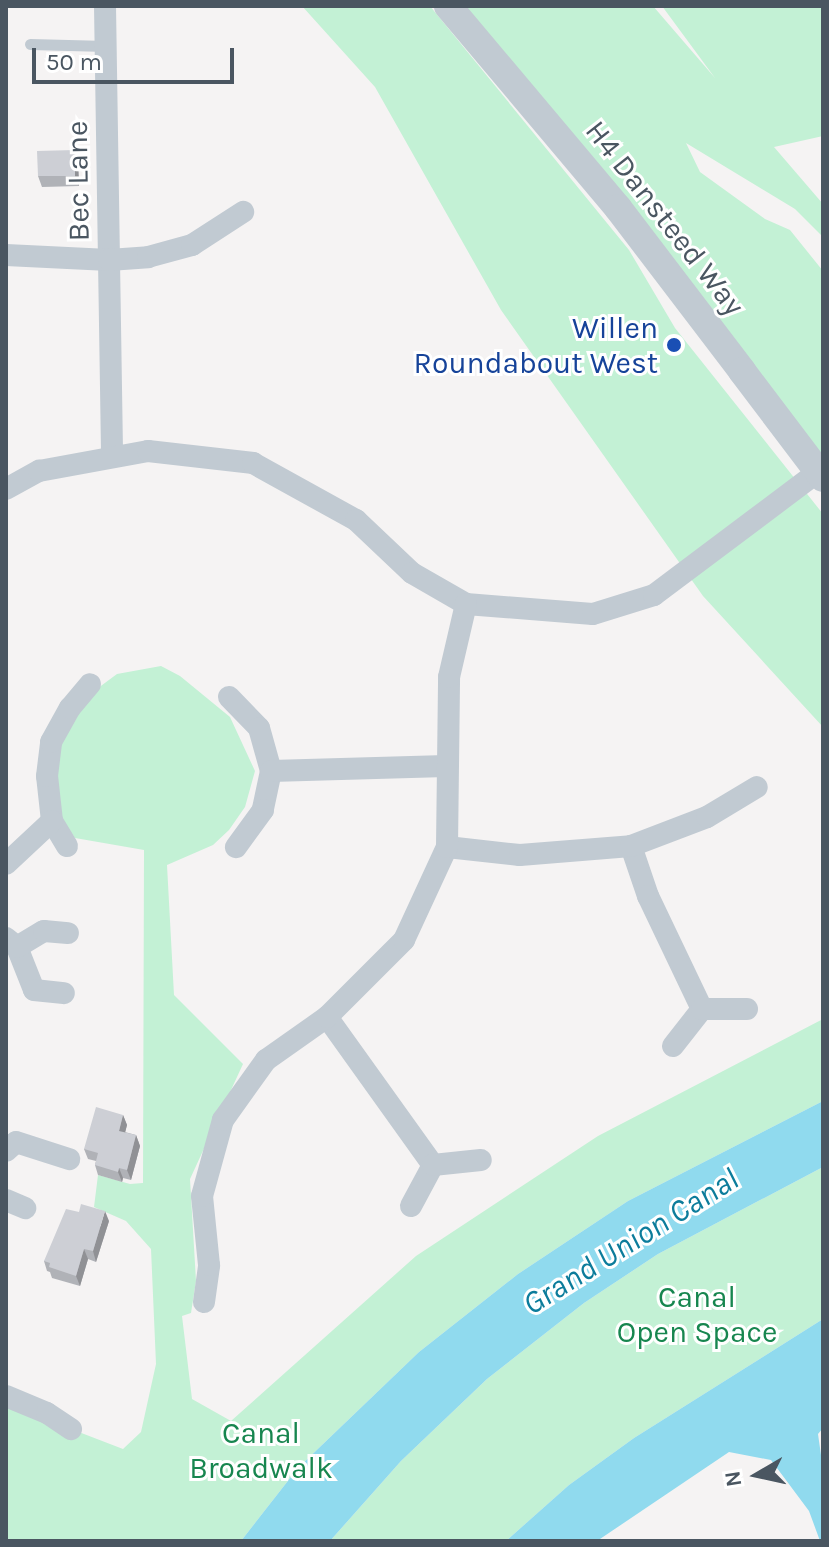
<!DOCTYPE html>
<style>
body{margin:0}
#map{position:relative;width:829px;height:1547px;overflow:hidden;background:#f5f3f3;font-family:Karla,sans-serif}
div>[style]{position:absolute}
.green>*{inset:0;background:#c3f1d5}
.water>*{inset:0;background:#90daee}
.service>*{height:11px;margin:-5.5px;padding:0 5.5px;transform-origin:5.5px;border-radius:5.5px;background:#c1cad2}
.minor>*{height:22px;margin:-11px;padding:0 11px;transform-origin:11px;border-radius:11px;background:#c1cad2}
.tertiary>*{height:28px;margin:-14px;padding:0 14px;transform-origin:14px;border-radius:14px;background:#c1cad2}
.tertiary-bridge>*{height:28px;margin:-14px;padding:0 14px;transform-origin:14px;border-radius:14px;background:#c1cad2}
.wall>*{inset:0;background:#b0b2b7}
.shaded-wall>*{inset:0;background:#909195}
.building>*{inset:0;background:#cdcfd5}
.dots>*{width:22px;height:22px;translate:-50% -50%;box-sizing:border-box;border:4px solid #fff;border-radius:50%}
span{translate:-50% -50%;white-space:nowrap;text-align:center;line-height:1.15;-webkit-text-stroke:6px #fff;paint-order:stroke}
.street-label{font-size:30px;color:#4a5661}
.transit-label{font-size:30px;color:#164399}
.right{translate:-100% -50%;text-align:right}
.park-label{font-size:30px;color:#17864f}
.water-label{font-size:32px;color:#0c7c9b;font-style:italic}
.frame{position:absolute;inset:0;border:8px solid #4a5661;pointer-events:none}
.north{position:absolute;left:717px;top:1435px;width:80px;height:80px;-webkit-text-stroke:6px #fff;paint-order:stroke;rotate:261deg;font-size:22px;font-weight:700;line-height:32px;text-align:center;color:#4a5661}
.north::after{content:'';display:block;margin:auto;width:28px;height:36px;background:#4a5661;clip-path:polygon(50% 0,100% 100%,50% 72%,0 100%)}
.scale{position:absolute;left:32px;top:48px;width:202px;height:36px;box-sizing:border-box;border:4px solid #4a5661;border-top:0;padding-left:10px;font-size:24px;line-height:28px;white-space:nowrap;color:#4a5661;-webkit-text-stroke:6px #fff;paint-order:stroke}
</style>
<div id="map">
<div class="green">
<div style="clip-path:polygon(302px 6px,430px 6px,629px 250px,675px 328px,823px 514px,823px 727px,703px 596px,501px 310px,375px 87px)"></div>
<div style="clip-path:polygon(448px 6px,653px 6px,715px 78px,662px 6px,823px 6px,823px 136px,774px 147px,823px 204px,823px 237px,795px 209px,686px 143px,700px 172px,765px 219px,790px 230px,823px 271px,823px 467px)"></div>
<div style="clip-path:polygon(161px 666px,180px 676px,230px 717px,255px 771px,245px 807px,229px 830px,213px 845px,167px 865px,174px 995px,243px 1064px,190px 1179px,196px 1281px,191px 1313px,182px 1316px,192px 1399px,231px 1421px,416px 1256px,598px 1136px,823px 1019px,823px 1101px,628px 1201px,518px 1274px,419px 1352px,298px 1468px,241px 1541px,6px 1541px,6px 1393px,71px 1429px,123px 1449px,141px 1432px,156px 1364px,151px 1249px,126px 1221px,94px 1207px,98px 1175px,130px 1184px,143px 1183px,144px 850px,75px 838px,62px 821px,53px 776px,60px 745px,90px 694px,117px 674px)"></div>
<div style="clip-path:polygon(823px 1167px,823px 1319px,634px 1438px,569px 1485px,506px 1541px,330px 1541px,401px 1461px,487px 1379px,584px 1303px,658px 1254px)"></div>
</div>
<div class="water">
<div style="clip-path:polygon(823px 1101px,823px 1167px,658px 1254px,584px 1303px,487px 1379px,401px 1461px,330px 1541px,241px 1541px,298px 1468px,419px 1352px,518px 1274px,628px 1201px)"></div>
<div style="clip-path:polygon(823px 1319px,823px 1428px,818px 1434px,823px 1469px,823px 1541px,820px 1541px,809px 1511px,771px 1460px,729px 1452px,597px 1541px,506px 1541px,569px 1485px,634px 1438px)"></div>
</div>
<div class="service">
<div style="left:30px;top:44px;width:76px;rotate:1.5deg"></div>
</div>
<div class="minor">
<div style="left:105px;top:6px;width:450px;rotate:89.1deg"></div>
<div style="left:6px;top:255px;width:103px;rotate:2.8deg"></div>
<div style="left:109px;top:260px;width:39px;rotate:-4deg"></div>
<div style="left:148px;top:257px;width:46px;rotate:-15.3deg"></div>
<div style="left:192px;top:245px;width:61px;rotate:-32.9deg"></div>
<div style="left:6px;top:489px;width:38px;rotate:-29deg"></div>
<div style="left:39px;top:471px;width:111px;rotate:-10.4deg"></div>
<div style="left:148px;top:451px;width:106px;rotate:6.5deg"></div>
<div style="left:253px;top:463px;width:118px;rotate:29deg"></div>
<div style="left:356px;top:520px;width:77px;rotate:43.4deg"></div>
<div style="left:412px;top:573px;width:62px;rotate:29.9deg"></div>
<div style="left:466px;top:604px;width:127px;rotate:4.5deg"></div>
<div style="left:593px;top:614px;width:64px;rotate:-17.3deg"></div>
<div style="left:654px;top:595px;width:211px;rotate:-36.9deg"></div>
<div style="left:229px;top:697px;width:43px;rotate:45.9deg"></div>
<div style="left:259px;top:728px;width:45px;rotate:74.4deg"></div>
<div style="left:271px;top:771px;width:40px;rotate:102deg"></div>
<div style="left:263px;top:810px;width:46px;rotate:126.1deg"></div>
<div style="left:271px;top:771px;width:175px;rotate:-1.6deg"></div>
<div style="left:67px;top:846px;width:29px;rotate:-121deg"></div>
<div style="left:52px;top:821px;width:45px;rotate:-96.3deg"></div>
<div style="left:47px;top:776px;width:34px;rotate:-83deg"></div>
<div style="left:51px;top:742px;width:39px;rotate:-61deg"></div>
<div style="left:70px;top:708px;width:31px;rotate:-50deg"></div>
<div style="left:631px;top:846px;width:53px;rotate:71.2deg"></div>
<div style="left:648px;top:896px;width:125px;rotate:64.5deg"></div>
<div style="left:447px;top:847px;width:73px;rotate:6.3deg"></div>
<div style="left:520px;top:855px;width:111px;rotate:-4.6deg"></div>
<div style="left:631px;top:846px;width:81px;rotate:-20.9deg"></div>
<div style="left:707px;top:817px;width:58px;rotate:-31deg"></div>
<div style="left:6px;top:864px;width:63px;rotate:-43.1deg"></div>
<div style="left:6px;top:938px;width:14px;rotate:39deg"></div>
<div style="left:17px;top:947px;width:46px;rotate:68.4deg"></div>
<div style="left:34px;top:990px;width:30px;rotate:6deg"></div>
<div style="left:17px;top:947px;width:31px;rotate:-31deg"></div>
<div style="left:44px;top:931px;width:24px;rotate:5deg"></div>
<div style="left:327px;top:1017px;width:182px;rotate:54.4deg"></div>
<div style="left:673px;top:1046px;width:47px;rotate:-51.9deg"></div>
<div style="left:702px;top:1009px;width:45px"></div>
<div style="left:6px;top:1151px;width:13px;rotate:-42deg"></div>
<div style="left:16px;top:1142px;width:56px;rotate:17.8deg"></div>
<div style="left:6px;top:1200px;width:21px;rotate:23deg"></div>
<div style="left:411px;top:1206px;width:47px;rotate:-61.8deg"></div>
<div style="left:433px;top:1165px;width:48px;rotate:-5.9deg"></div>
<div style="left:204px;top:1302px;width:37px;rotate:-82deg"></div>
<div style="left:209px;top:1265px;width:69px;rotate:-95.8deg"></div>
<div style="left:202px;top:1196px;width:79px;rotate:-74.6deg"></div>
<div style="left:223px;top:1120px;width:74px;rotate:-54.4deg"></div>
<div style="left:266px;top:1060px;width:75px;rotate:-35.2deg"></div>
<div style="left:327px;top:1017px;width:109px;rotate:-45deg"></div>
<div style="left:404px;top:940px;width:102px;rotate:-65.2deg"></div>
<div style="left:447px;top:847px;width:170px;rotate:-89.3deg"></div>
<div style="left:449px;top:677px;width:75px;rotate:-76.9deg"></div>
<div style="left:6px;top:1396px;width:44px;rotate:22.5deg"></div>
<div style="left:47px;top:1413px;width:29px;rotate:34deg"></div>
</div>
<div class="tertiary">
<div style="left:448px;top:6px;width:264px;rotate:49.9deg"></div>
<div style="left:618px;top:208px;width:205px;rotate:52.7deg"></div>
</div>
<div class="tertiary-bridge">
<div style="left:742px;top:371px;width:134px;rotate:52.9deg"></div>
</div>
<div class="wall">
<div style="clip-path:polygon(78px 161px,79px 186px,42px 187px,38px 176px)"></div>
<div style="clip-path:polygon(123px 1115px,127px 1125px,125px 1132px,136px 1135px,140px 1146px,131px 1180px,123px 1178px,122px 1182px,98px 1175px,95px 1165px,96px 1161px,88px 1159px,84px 1149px)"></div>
<div style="clip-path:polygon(109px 1221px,96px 1262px,88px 1259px,80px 1286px,52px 1278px,50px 1272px,47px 1271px,44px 1261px)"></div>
</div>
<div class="shaded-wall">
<div style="clip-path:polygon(75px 150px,78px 161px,79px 186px,75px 176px)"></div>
<div style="clip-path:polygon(123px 1115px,127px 1125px,123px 1141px,119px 1131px)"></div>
<div style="clip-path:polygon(136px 1135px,140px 1146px,131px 1180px,127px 1170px)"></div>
<div style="clip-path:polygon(119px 1168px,123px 1178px,122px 1182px,118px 1172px)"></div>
<div style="clip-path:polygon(105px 1211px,109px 1221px,96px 1262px,93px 1251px)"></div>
<div style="clip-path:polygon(84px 1249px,88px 1259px,80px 1286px,76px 1276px)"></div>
</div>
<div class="building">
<div style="clip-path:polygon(75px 150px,75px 176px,38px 176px,37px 151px)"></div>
<div style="clip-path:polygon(96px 1107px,123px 1115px,119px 1131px,136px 1135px,127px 1170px,119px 1168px,118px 1172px,95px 1165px,98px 1153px,84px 1149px)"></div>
<div style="clip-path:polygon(81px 1204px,105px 1211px,93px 1251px,84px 1249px,76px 1276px,49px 1267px,50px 1263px,44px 1261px,66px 1209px,79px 1212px)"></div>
</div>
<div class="dots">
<div style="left:674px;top:345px;background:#1a4fb4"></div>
</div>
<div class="street-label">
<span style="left:78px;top:181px;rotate:-91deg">Bec Lane</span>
<span style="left:665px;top:218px;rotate:52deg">H4 Dansteed Way</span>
</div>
<div class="transit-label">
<span class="right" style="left:658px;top:345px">Willen<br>Roundabout West</span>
</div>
<div class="park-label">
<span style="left:697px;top:1314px">Canal<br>Open Space</span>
<span style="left:261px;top:1450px">Canal<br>Broadwalk</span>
</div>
<div class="water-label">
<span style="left:631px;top:1242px;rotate:-32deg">Grand Union Canal</span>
</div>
<div class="frame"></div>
<div class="north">N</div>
<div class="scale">50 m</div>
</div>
